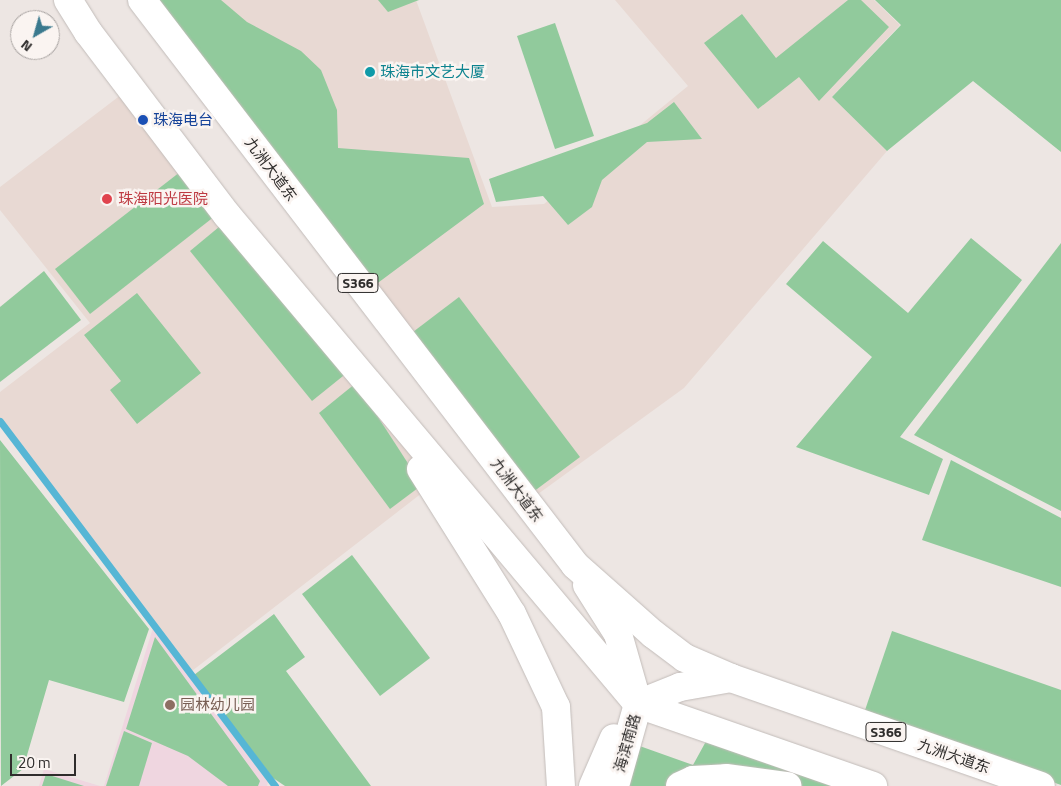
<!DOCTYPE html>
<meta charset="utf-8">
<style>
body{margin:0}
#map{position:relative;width:1061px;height:786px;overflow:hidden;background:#ede6e3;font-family:"Titillium Web","Noto Sans SC",sans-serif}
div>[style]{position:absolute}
.built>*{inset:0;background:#e8d9d3}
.education>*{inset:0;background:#efd6e0}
.green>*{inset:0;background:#91ca9c}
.stream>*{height:7px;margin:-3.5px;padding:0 3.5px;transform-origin:3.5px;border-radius:3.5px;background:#56b6d5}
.roads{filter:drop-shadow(0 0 1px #c2bcb9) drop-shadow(0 0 1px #c2bcb9)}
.primary>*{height:28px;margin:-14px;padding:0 14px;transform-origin:14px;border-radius:14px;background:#fff}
.dots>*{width:14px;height:14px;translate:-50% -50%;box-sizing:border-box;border:2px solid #faf4f1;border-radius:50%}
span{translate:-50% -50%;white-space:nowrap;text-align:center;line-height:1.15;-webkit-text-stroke:5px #faf4f1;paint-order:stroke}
.shield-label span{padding:1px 4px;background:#faf4f1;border:1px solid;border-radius:4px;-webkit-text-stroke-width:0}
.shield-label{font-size:14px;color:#2f2d2c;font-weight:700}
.culture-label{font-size:15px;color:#0d838f}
.left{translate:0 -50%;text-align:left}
.transit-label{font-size:15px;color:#164399}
.street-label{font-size:15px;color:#2f2d2c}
.health-label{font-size:15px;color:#be3a42}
.education-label{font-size:15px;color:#785e54}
.north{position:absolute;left:10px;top:10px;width:50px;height:50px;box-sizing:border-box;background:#faf4f1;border:1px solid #a9a4a2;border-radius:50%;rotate:218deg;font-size:14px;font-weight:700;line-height:20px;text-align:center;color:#2f2d2c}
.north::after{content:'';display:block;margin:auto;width:18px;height:22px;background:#3a798e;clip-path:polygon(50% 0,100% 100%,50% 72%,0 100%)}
.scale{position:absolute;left:10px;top:754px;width:66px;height:22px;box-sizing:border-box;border:2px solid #2f2d2c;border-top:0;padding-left:6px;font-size:15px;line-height:18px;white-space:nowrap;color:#2f2d2c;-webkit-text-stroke:4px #faf4f1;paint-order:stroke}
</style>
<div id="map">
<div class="built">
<div style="clip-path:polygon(142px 0,416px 0,492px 207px,544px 204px,688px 86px,615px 0,874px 0,900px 25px,832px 97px,887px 151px,684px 388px,527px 502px)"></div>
<div style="clip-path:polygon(130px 88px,359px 372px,431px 486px,188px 674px,0 421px,0 392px,90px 323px,0 210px,0 187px)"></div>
</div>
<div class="education">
<div style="clip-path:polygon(153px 628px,268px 782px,267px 786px,104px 786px)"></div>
<div style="clip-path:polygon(44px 769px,100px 786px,39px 786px)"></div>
</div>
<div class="green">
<div style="clip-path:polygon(151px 0,221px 0,247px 22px,301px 51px,321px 70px,337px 110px,338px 148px,469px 158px,484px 204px,371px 288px)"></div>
<div style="clip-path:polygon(378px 0,419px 0,388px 12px)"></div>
<div style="clip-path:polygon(848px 0,861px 0,889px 27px,819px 101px,799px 77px,758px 109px,704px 43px,742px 14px,776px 58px)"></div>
<div style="clip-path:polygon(875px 0,1061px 0,1061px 152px,973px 81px,887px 151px,832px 97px,901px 25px)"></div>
<div style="clip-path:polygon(555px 23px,594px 136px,555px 149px,517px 36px)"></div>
<div style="clip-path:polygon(674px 102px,702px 139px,647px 142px,602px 180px,592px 207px,568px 225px,543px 196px,496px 202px,489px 179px,647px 123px)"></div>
<div style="clip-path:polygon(180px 172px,215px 216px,90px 314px,55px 269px)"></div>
<div style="clip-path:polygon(225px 222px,348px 372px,312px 401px,190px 251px)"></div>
<div style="clip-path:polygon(971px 238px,1022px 280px,900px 437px,943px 459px,929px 495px,796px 447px,872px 357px,786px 284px,823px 241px,908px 313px)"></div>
<div style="clip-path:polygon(1061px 243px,1061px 511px,914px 435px)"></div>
<div style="clip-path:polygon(44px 271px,81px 320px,0 382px,0 307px)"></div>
<div style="clip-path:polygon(137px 293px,201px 373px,137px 424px,110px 390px,121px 381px,84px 335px)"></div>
<div style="clip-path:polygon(459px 297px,580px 457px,529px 495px,409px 335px)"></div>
<div style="clip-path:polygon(356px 383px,422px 485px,390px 509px,319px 413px)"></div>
<div style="clip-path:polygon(0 440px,149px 629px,124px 702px,49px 680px,23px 769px,1px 786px)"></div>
<div style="clip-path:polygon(951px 460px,1061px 518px,1061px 587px,922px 540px)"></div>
<div style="clip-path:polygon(352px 555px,430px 658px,380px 696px,302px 594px)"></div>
<div style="clip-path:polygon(274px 614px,305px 657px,286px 671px,371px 786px,285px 786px,273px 778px,194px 675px)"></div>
<div style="clip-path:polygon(892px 631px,1061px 690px,1061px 785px,863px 716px)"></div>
<div style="clip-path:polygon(155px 637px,260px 781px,258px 786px,228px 786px,188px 756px,126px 729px)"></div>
<div style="clip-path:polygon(124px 731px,152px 743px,139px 786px,106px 786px)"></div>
<div style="clip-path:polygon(710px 734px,861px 786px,620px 786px,634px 744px,693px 765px)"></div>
<div style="clip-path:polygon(46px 774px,84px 786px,42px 786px)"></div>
</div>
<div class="stream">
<div style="left:0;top:421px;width:457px;rotate:53deg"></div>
</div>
<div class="roads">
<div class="primary">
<div style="left:68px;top:0;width:38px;rotate:58deg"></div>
<div style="left:88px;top:32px;width:230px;rotate:52.8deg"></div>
<div style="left:227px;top:215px;width:639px;rotate:49.95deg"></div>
<div style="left:638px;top:704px;width:249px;rotate:19.2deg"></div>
<div style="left:142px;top:0;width:712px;rotate:52.53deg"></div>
<div style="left:575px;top:565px;width:104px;rotate:41.5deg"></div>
<div style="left:653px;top:634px;width:40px;rotate:37deg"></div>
<div style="left:685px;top:658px;width:50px;rotate:23.5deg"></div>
<div style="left:731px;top:678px;width:328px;rotate:19.2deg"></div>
<div style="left:421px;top:469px;width:171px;rotate:57.9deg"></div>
<div style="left:512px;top:614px;width:103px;rotate:64.7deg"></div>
<div style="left:556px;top:707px;width:79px;rotate:86.4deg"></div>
<div style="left:587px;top:585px;width:58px;rotate:57.7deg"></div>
<div style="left:618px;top:634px;width:73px;rotate:74.1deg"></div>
<div style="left:638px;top:704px;width:85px;rotate:105.7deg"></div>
<div style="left:638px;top:704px;width:45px;rotate:-22deg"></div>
<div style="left:680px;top:687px;width:52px;rotate:-10deg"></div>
<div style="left:593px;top:786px;width:52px;rotate:-66.4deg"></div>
<div style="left:680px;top:786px;width:14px;rotate:-25deg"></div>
<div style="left:693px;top:780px;width:33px;rotate:-3deg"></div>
<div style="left:726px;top:778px;width:62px;rotate:7.5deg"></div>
</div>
</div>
<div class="dots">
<div style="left:370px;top:72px;background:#0f9aa8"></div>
<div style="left:143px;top:120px;background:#1a4fb4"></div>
<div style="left:107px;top:199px;background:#e0444e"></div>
<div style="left:170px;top:705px;background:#8d6e63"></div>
</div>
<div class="shield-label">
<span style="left:358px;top:283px">S366</span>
<span style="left:886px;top:732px">S366</span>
</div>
<div class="culture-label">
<span class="left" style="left:380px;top:72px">珠海市文艺大厦</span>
</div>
<div class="transit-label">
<span class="left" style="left:153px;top:120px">珠海电台</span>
</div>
<div class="street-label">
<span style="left:271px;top:169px;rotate:53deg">九洲大道东</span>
<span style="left:517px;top:490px;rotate:53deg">九洲大道东</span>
<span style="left:627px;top:743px;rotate:-74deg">海滨南路</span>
<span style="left:954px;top:756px;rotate:19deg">九洲大道东</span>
</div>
<div class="health-label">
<span class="left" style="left:118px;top:199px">珠海阳光医院</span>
</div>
<div class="education-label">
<span class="left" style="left:180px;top:705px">园林幼儿园</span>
</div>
<div class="north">N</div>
<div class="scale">20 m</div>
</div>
